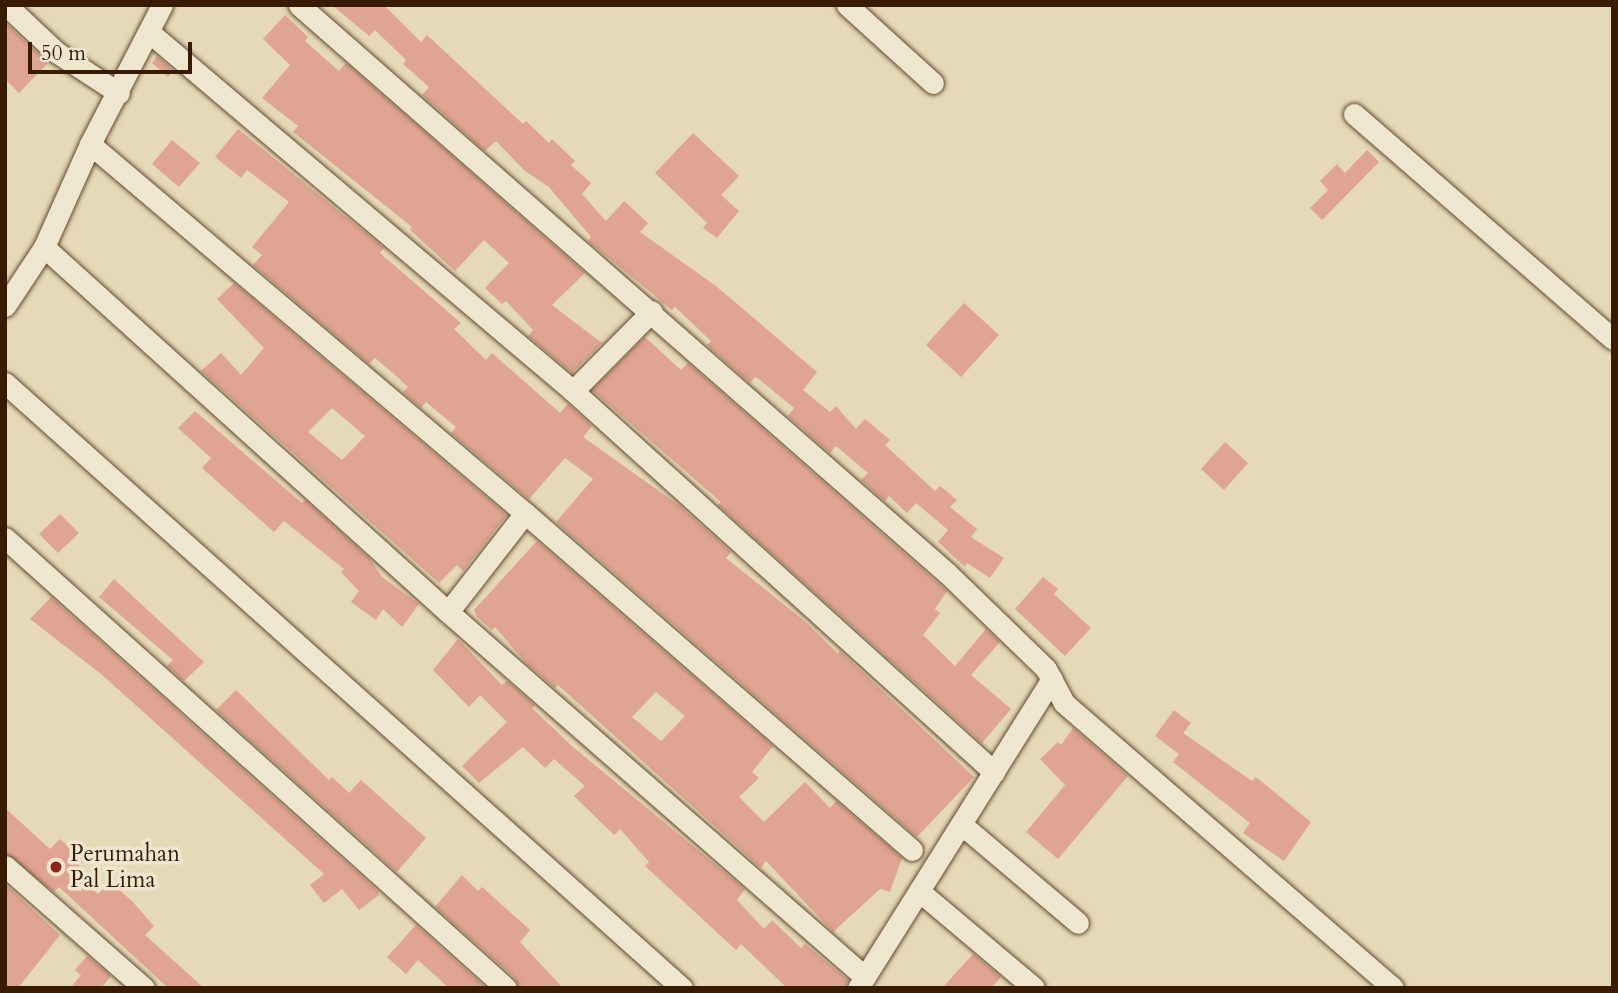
<!DOCTYPE html>
<style>
body{margin:0}
#map{position:relative;width:1618px;height:993px;overflow:hidden;background:#e6d9b7;font-family:Cardo,serif}
div>[style]{position:absolute}
.building>*{inset:0;background:#dfa492}
.roads{filter:drop-shadow(0 0 2px #634a30) drop-shadow(0 0 2px #634a30)}
.minor>*{height:21px;margin:-10.5px;padding:0 10.5px;transform-origin:10.5px;border-radius:10.5px;background:#efe6d0}
.dots>*{width:19px;height:19px;translate:-50% -50%;box-sizing:border-box;border:4px solid #efe6d0;border-radius:50%}
span{translate:-50% -50%;white-space:nowrap;text-align:center;line-height:1.15;-webkit-text-stroke:7px #efe6d0;paint-order:stroke}
.poi-label{font-size:23px;color:#371b03}
.left{translate:0 -50%;text-align:left}
.frame{position:absolute;inset:0;border:7px solid #371b03;pointer-events:none}
.scale{position:absolute;left:28px;top:42px;width:164px;height:32px;box-sizing:border-box;border:4px solid #371b03;border-top:0;padding-left:9px;font-size:21px;line-height:24px;white-space:nowrap;color:#371b03;-webkit-text-stroke:5px #efe6d0;paint-order:stroke}
</style>
<div id="map">
<div class="building">
<div style="clip-path:polygon(332px 5px,384px 5px,421px 42px,427px 35px,523px 124px,526px 121px,549px 143px,552px 139px,575px 161px,571px 165px,591px 183px,582px 194px,606px 221px,624px 201px,648px 223px,640px 232px,716px 286px,817px 372px,803px 390px,830px 412px,836px 406px,856px 429px,865px 419px,890px 440px,885px 445px,935px 491px,940px 486px,957px 500px,950px 507px,977px 529px,971px 537px,1004px 558px,990px 578px,967px 563px,965px 567px,938px 542px,948px 530px,916px 503px,907px 513px,889px 496px,885px 501px,861px 480px,868px 473px,836px 446px,830px 453px,788px 416px,794px 408px,760px 380px,755px 377px,750px 383px,707px 345px,711px 341px,675px 307px,672px 310px,588px 241px,591px 237px,549px 187px,525px 171px,496px 141px,485px 151px,422px 95px,429px 87px,403px 64px,406px 60px,375px 30px,369px 36px)"></div>
<div style="clip-path:polygon(285px 15px,308px 37px,305px 41px,339px 71px,346px 63px,585px 273px,552px 305px,602px 343px,572px 373px,528px 336px,533px 330px,506px 301px,502px 304px,485px 288px,509px 263px,484px 240px,455px 271px,410px 230px,412px 227px,293px 132px,298px 126px,262px 98px,290px 65px,263px 39px)"></div>
<div style="clip-path:polygon(5px 22px,48px 63px,19px 93px,5px 79px)"></div>
<div style="clip-path:polygon(157px 56px,173px 70px,168px 77px,152px 63px)"></div>
<div style="clip-path:polygon(238px 129px,384px 248px,380px 253px,461px 323px,454px 329px,486px 360px,492px 353px,560px 413px,568px 404px,592px 426px,583px 437px,680px 506px,731px 552px,726px 558px,808px 624px,838px 654px,840px 651px,974px 777px,917px 837px,556px 522px,593px 479px,565px 458px,529px 499px,451px 433px,456px 427px,426px 402px,421px 408px,403px 392px,408px 387px,394px 374px,375px 358px,369px 364px,253px 265px,262px 255px,252px 247px,289px 202px,247px 170px,241px 178px,215px 157px)"></div>
<div style="clip-path:polygon(693px 133px,739px 176px,721px 195px,739px 211px,717px 238px,703px 228px,707px 223px,655px 173px)"></div>
<div style="clip-path:polygon(172px 140px,200px 163px,179px 187px,152px 164px)"></div>
<div style="clip-path:polygon(1367px 150px,1379px 162px,1322px 220px,1310px 208px,1328px 190px,1320px 181px,1337px 164px,1345px 173px)"></div>
<div style="clip-path:polygon(evenodd,234px 283px,507px 515px,463px 571px,457px 565px,439px 583px,201px 371px,221px 353px,241px 375px,264px 348px,217px 299px,234px 283px,332px 408px,365px 436px,342px 460px,308px 432px,332px 408px)"></div>
<div style="clip-path:polygon(964px 303px,999px 335px,961px 377px,926px 345px)"></div>
<div style="clip-path:polygon(645px 337px,681px 370px,688px 363px,947px 591px,935px 609px,940px 613px,923px 635px,955px 666px,986px 629px,1000px 642px,971px 675px,1011px 709px,982px 743px,718px 505px,721px 502px,592px 390px)"></div>
<div style="clip-path:polygon(195px 411px,302px 503px,305px 500px,370px 559px,382px 577px,419px 604px,402px 627px,383px 609px,376px 620px,351px 602px,359px 591px,341px 572px,344px 569px,284px 521px,274px 532px,202px 468px,211px 458px,178px 428px)"></div>
<div style="clip-path:polygon(1225px 442px,1248px 463px,1224px 490px,1201px 469px)"></div>
<div style="clip-path:polygon(60px 514px,79px 533px,58px 553px,39px 534px)"></div>
<div style="clip-path:polygon(evenodd,537px 541px,773px 746px,752px 772px,759px 778px,739px 797px,764px 822px,805px 782px,830px 808px,836px 801px,902px 858px,890px 892px,880px 889px,833px 932px,766px 861px,761px 868px,558px 685px,555px 688px,525px 662px,495px 627px,492px 630px,477px 617px,474px 610px,537px 541px,656px 692px,685px 716px,661px 741px,632px 717px,656px 692px)"></div>
<div style="clip-path:polygon(1043px 577px,1058px 589px,1054px 594px,1091px 628px,1065px 656px,1015px 609px)"></div>
<div style="clip-path:polygon(114px 579px,204px 662px,184px 681px,167px 666px,173px 660px,99px 597px)"></div>
<div style="clip-path:polygon(51px 597px,378px 891px,379px 895px,359px 910px,342px 889px,324px 903px,310px 885px,324px 874px,101px 674px,30px 619px)"></div>
<div style="clip-path:polygon(458px 639px,502px 685px,507px 681px,535px 705px,532px 708px,573px 747px,745px 889px,737px 900px,764px 929px,772px 920px,801px 948px,805px 944px,848px 980px,845px 988px,787px 988px,741px 944px,736px 950px,645px 866px,649px 862px,620px 829px,614px 835px,574px 796px,585px 786px,554px 759px,545px 768px,523px 747px,479px 783px,462px 766px,507px 722px,480px 695px,469px 707px,433px 670px)"></div>
<div style="clip-path:polygon(236px 690px,329px 780px,332px 777px,349px 793px,361px 780px,426px 838px,397px 872px,216px 710px)"></div>
<div style="clip-path:polygon(1174px 710px,1191px 723px,1183px 733px,1252px 781px,1256px 777px,1311px 822px,1284px 861px,1243px 833px,1250px 823px,1173px 762px,1179px 754px,1155px 736px)"></div>
<div style="clip-path:polygon(1073px 728px,1128px 776px,1058px 859px,1026px 832px,1065px 785px,1040px 759px,1058px 742px,1061px 745px)"></div>
<div style="clip-path:polygon(5px 808px,50px 849px,60px 839px,84px 861px,74px 871px,98px 894px,110px 882px,132px 901px,154px 926px,145px 935px,204px 988px,168px 988px,59px 887px,54px 892px,5px 853px)"></div>
<div style="clip-path:polygon(462px 875px,478px 891px,482px 887px,530px 930px,520px 942px,563px 988px,519px 988px,515px 978px,435px 907px)"></div>
<div style="clip-path:polygon(5px 884px,60px 935px,18px 988px,5px 988px)"></div>
<div style="clip-path:polygon(416px 925px,486px 988px,449px 988px,418px 960px,406px 974px,387px 957px)"></div>
<div style="clip-path:polygon(973px 954px,1001px 977px,991px 988px,942px 988px)"></div>
<div style="clip-path:polygon(87px 956px,111px 976px,101px 988px,70px 988px,81px 975px,75px 970px)"></div>
</div>
<div class="roads">
<div class="minor">
<div style="left:6px;top:5px;width:69px;rotate:43.2deg"></div>
<div style="left:56px;top:52px;width:75px;rotate:33.1deg"></div>
<div style="left:299px;top:5px;width:862px;rotate:41.24deg"></div>
<div style="left:947px;top:573px;width:138px;rotate:44.1deg"></div>
<div style="left:1046px;top:669px;width:38px;rotate:62deg"></div>
<div style="left:1064px;top:703px;width:435px;rotate:40.9deg"></div>
<div style="left:847px;top:5px;width:116px;rotate:42.2deg"></div>
<div style="left:149px;top:32px;width:556px;rotate:40.25deg"></div>
<div style="left:573px;top:391px;width:568px;rotate:42.14deg"></div>
<div style="left:1354px;top:114px;width:343px;rotate:41deg"></div>
<div style="left:90px;top:144px;width:570px;rotate:40.31deg"></div>
<div style="left:525px;top:513px;width:513px;rotate:41.05deg"></div>
<div style="left:44px;top:247px;width:544px;rotate:42.1deg"></div>
<div style="left:448px;top:612px;width:554px;rotate:41.2deg"></div>
<div style="left:5px;top:306px;width:71px;rotate:-56.5deg"></div>
<div style="left:44px;top:247px;width:113px;rotate:-65.9deg"></div>
<div style="left:90px;top:144px;width:157px;rotate:-62.6deg"></div>
<div style="left:5px;top:383px;width:908px;rotate:41.79deg"></div>
<div style="left:573px;top:391px;width:112px;rotate:-45.4deg"></div>
<div style="left:5px;top:538px;width:673px;rotate:41.93deg"></div>
<div style="left:448px;top:612px;width:125px;rotate:-52.1deg"></div>
<div style="left:961px;top:824px;width:153px;rotate:40.2deg"></div>
<div style="left:5px;top:866px;width:185px;rotate:41.3deg"></div>
<div style="left:919px;top:891px;width:150px;rotate:40.1deg"></div>
<div style="left:858px;top:988px;width:365px;rotate:-57.9deg"></div>
</div>
</div>
<div class="dots">
<div style="left:56px;top:867px;background:#8f2418"></div>
</div>
<div class="poi-label">
<span class="left" style="left:70px;top:867px">Perumahan<br>Pal Lima</span>
</div>
<div class="frame"></div>
<div class="scale">50 m</div>
</div>
